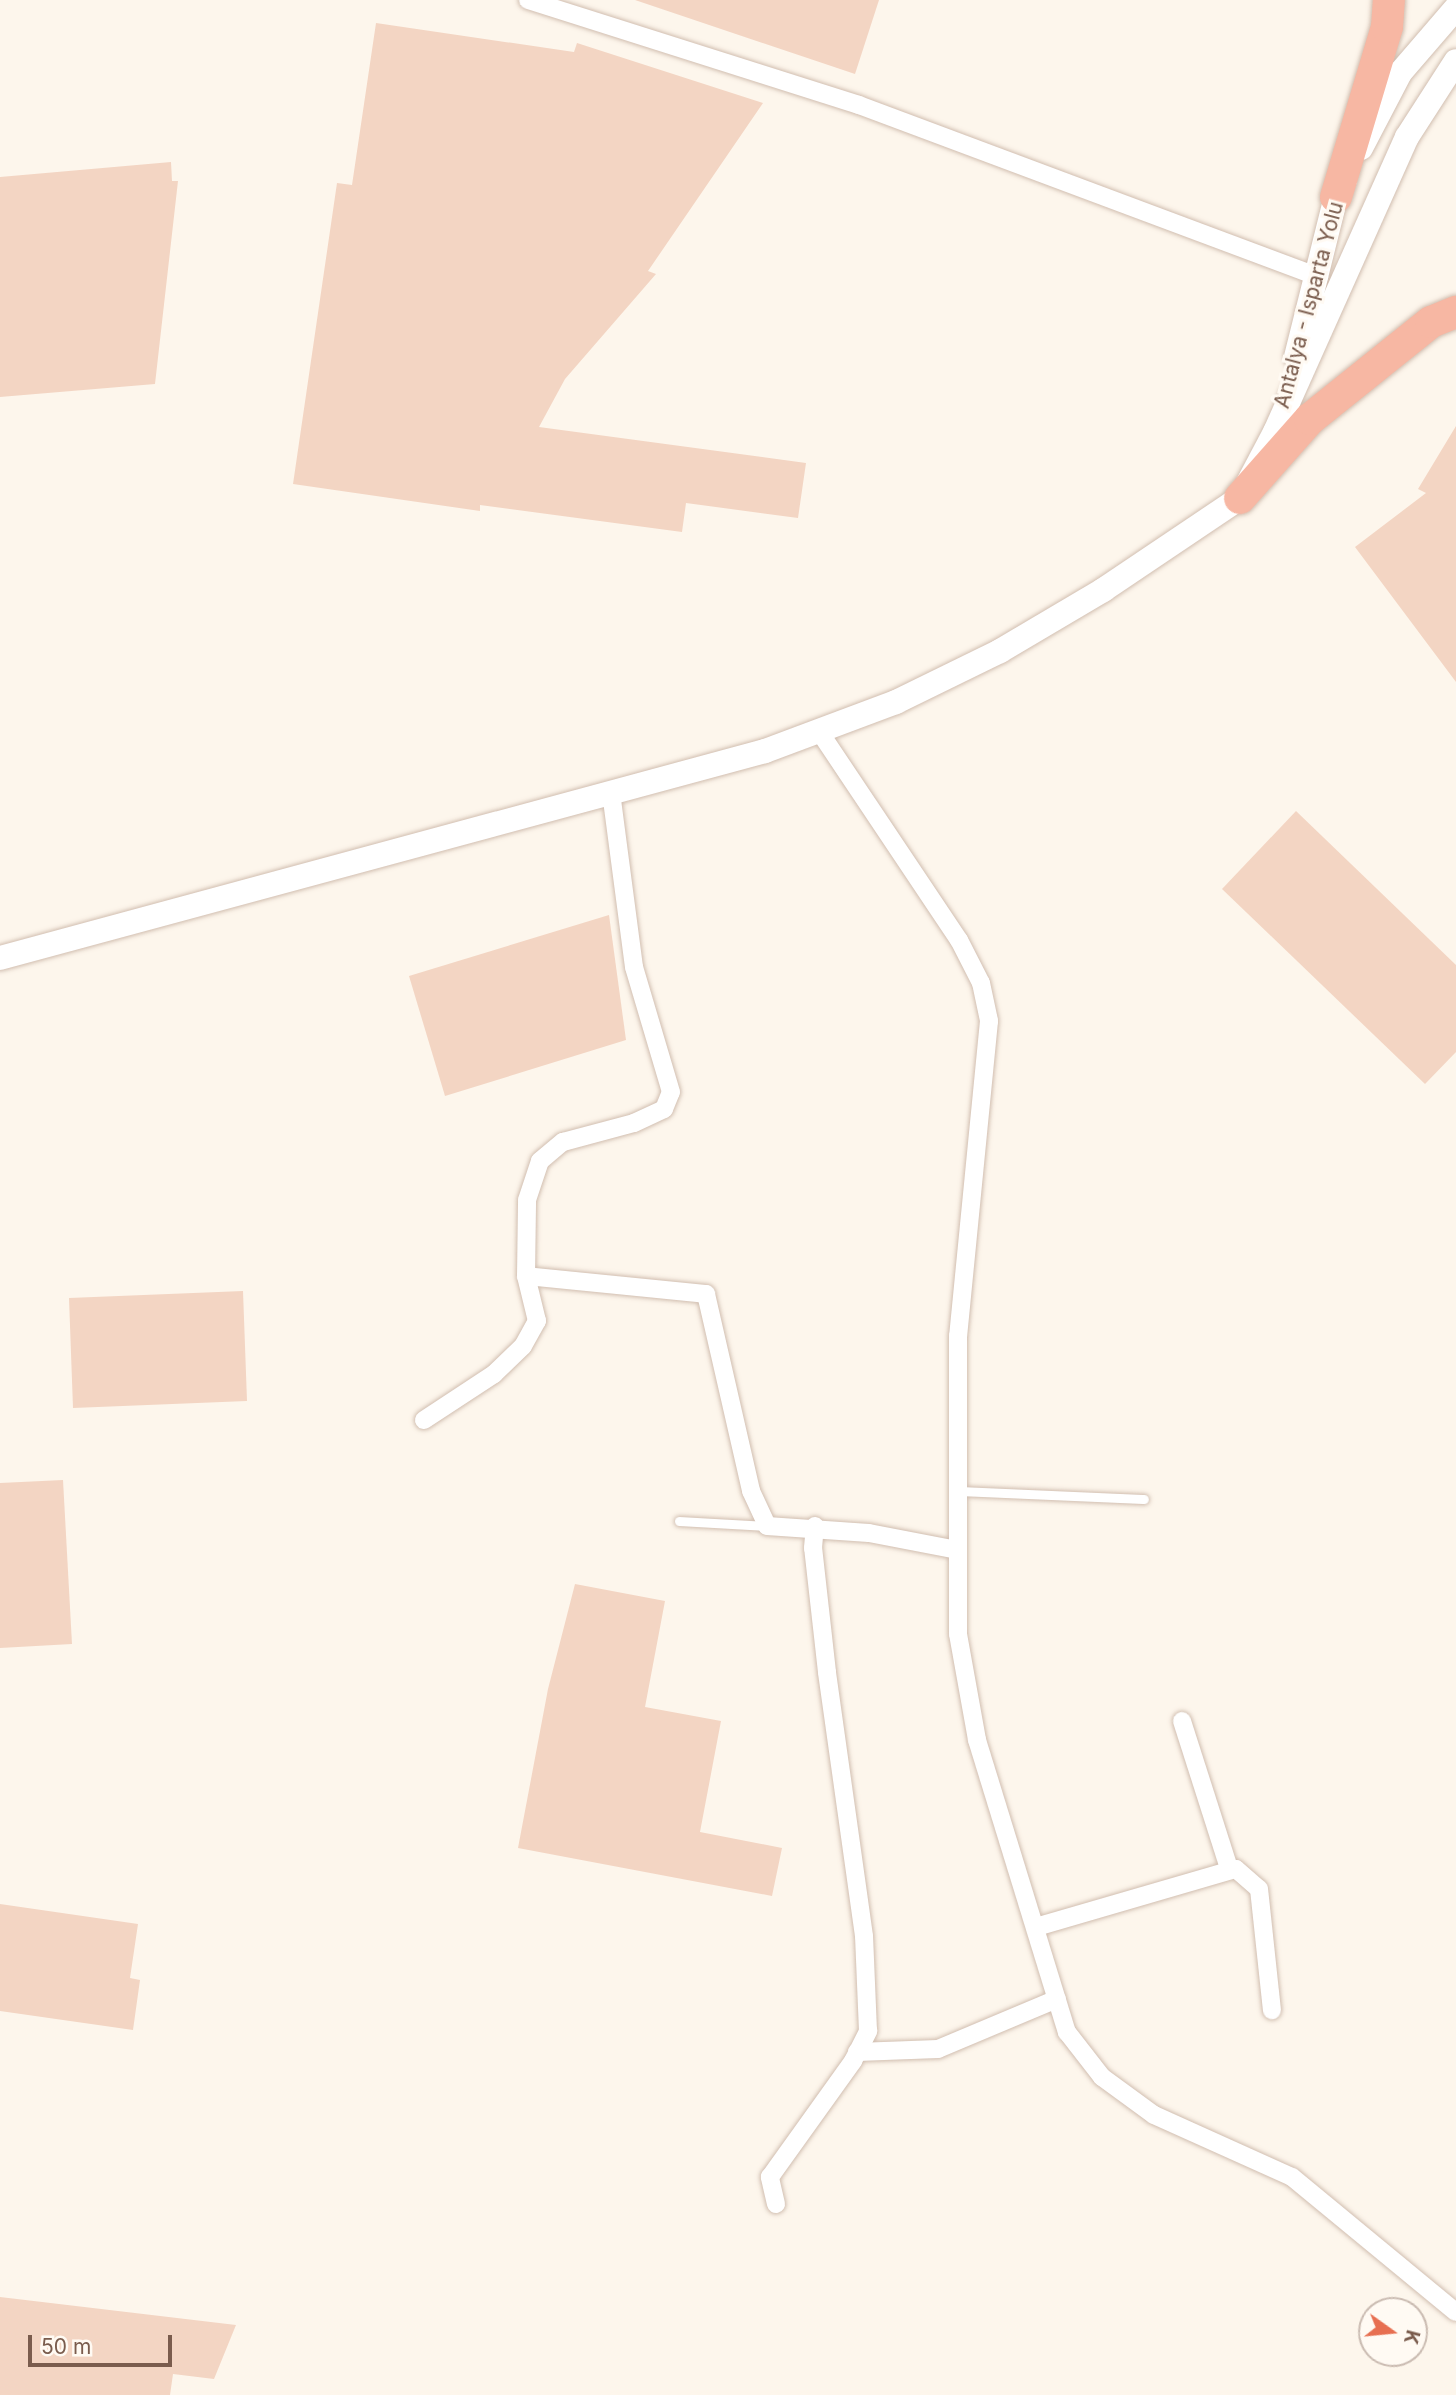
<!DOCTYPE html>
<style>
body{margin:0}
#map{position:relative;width:1456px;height:2395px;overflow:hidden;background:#fdf6ec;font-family:Inter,sans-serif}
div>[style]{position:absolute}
.building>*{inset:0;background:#f3d5c3}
.roads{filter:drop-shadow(0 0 2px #d1beb0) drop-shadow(0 0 2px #d1beb0)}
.lane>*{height:9px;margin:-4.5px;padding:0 4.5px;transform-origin:4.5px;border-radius:4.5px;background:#fff}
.street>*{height:18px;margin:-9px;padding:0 9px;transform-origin:9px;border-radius:9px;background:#fff}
.secondary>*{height:24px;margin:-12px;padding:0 12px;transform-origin:12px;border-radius:12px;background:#fff}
.highway>*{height:32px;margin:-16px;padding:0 16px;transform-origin:16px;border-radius:16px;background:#f7b7a3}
span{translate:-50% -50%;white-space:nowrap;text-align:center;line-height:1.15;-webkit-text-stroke:6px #fffaf3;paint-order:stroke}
.street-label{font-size:21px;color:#7a5c4d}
.north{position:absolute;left:1358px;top:2297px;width:70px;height:70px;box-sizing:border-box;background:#fffaf3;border:2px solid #cabbb1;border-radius:50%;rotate:105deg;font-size:19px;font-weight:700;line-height:28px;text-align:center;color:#7a5c4d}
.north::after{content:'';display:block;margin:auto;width:24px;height:32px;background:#e76f51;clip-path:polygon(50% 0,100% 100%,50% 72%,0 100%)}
.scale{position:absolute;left:28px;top:2335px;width:144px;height:32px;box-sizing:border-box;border:4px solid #7a5c4d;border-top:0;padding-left:9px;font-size:21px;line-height:24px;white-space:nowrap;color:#7a5c4d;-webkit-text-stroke:5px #fffaf3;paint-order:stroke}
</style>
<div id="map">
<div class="building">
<div style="clip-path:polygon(635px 0,879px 0,855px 74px)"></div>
<div style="clip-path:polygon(376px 23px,574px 52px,577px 43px,763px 103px,648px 271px,656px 274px,565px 379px,539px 427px,806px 463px,798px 518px,686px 503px,682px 532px,480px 505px,480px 511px,293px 484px,337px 183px,352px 185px)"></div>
<div style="clip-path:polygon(171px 162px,172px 181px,178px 181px,155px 384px,0 397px,0 177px)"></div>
<div style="clip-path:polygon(1456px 426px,1456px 682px,1355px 547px,1426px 493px,1418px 489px)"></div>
<div style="clip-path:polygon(1296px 811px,1456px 965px,1456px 1052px,1425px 1084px,1222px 889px)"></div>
<div style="clip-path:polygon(609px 915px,626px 1040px,445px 1096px,409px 976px)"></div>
<div style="clip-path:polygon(243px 1291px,247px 1401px,73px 1408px,69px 1298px)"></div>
<div style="clip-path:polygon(63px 1480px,72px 1644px,0 1648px,0 1483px)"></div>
<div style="clip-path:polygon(575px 1584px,665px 1601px,645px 1707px,721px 1721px,700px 1832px,782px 1848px,772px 1896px,518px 1848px,548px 1689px)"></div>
<div style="clip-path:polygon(0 1904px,138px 1924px,130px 1978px,140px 1980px,133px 2030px,0 2011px)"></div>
<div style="clip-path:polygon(0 2297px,236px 2325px,214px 2379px,173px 2374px,170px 2395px,0 2395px)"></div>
</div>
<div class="roads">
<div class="lane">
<div style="left:958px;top:1491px;width:186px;rotate:2.5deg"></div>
<div style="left:679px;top:1521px;width:88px;rotate:3.3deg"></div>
</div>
<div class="street">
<div style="left:528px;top:0;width:347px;rotate:17.6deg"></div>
<div style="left:859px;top:105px;width:491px;rotate:20.5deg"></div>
<div style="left:819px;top:731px;width:252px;rotate:56.2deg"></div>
<div style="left:959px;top:940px;width:48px;rotate:62.9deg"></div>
<div style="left:981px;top:983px;width:39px;rotate:78deg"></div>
<div style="left:989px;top:1021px;width:317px;rotate:95.6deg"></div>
<div style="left:958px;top:1336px;width:298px;rotate:90deg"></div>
<div style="left:958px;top:1634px;width:108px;rotate:79.8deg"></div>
<div style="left:977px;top:1740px;width:306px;rotate:72.9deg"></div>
<div style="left:1067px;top:2032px;width:57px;rotate:52.1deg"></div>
<div style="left:1102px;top:2077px;width:64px;rotate:36.2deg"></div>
<div style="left:1154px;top:2115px;width:151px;rotate:24.2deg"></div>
<div style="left:1292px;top:2177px;width:212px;rotate:39.5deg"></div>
<div style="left:526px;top:1276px;width:181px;rotate:5.7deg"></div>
<div style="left:706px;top:1294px;width:202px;rotate:77.1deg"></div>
<div style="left:751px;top:1491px;width:38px;rotate:65deg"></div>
<div style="left:767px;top:1526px;width:102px;rotate:3.9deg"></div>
<div style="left:869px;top:1533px;width:90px;rotate:10.9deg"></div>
<div style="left:424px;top:1420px;width:84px;rotate:-33.3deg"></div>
<div style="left:494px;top:1374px;width:40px;rotate:-44deg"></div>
<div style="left:523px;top:1346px;width:29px;rotate:-61deg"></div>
<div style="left:537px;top:1321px;width:46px;rotate:-103.7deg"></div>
<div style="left:526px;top:1276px;width:76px;rotate:-89.2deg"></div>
<div style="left:527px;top:1200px;width:41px;rotate:-71.6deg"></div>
<div style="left:540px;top:1161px;width:30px;rotate:-40deg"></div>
<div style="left:563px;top:1142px;width:73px;rotate:-15deg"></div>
<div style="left:634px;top:1123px;width:33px;rotate:-25deg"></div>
<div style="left:664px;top:1109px;width:18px;rotate:-68deg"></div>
<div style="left:671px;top:1092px;width:130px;rotate:-106.5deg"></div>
<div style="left:634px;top:967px;width:177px;rotate:-97.5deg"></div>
<div style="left:1182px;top:1721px;width:154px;rotate:72.3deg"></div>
<div style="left:1036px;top:1927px;width:208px;rotate:-16.2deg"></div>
<div style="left:1236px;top:1869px;width:30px;rotate:41deg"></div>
<div style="left:1259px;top:1889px;width:122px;rotate:83.9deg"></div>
<div style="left:857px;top:2052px;width:81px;rotate:-2.1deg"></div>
<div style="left:938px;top:2049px;width:129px;rotate:-22.8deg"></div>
<div style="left:776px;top:2204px;width:28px;rotate:-103deg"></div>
<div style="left:770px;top:2177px;width:143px;rotate:-54.4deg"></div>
<div style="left:853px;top:2061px;width:34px;rotate:-63deg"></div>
<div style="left:868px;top:2031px;width:95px;rotate:-92.4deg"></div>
<div style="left:864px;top:1936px;width:267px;rotate:-98deg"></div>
<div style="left:827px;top:1672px;width:125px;rotate:-96.4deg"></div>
<div style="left:813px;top:1548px;width:22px;rotate:-85deg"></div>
</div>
<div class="secondary">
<div style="left:1361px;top:148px;width:85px;rotate:-62.5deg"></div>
<div style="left:1400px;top:73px;width:86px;rotate:-49.3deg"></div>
<div style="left:1296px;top:357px;width:165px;rotate:-76deg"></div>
<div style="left:1336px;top:197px;width:19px;rotate:-62deg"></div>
<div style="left:0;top:958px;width:793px;rotate:-15.14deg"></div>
<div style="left:765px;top:751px;width:140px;rotate:-20.5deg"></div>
<div style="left:896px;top:702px;width:116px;rotate:-26.1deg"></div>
<div style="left:1000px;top:651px;width:120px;rotate:-30.6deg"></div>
<div style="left:1103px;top:590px;width:165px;rotate:-33.9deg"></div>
<div style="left:1240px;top:498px;width:75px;rotate:-62.1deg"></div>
<div style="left:1275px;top:432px;width:323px;rotate:-65.9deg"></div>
<div style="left:1407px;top:137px;width:90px;rotate:-57.2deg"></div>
</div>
<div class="highway">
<div style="left:1336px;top:197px;width:177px;rotate:-73.3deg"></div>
<div style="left:1387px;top:27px;width:27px;rotate:-86deg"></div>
<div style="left:1240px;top:498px;width:106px;rotate:-48.5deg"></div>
<div style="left:1310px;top:419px;width:155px;rotate:-38.7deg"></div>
<div style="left:1431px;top:322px;width:27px;rotate:-22deg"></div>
</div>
</div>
<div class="street-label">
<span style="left:1309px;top:305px;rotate:-75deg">Antalya - Isparta Yolu</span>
</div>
<div class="north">K</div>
<div class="scale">50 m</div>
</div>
